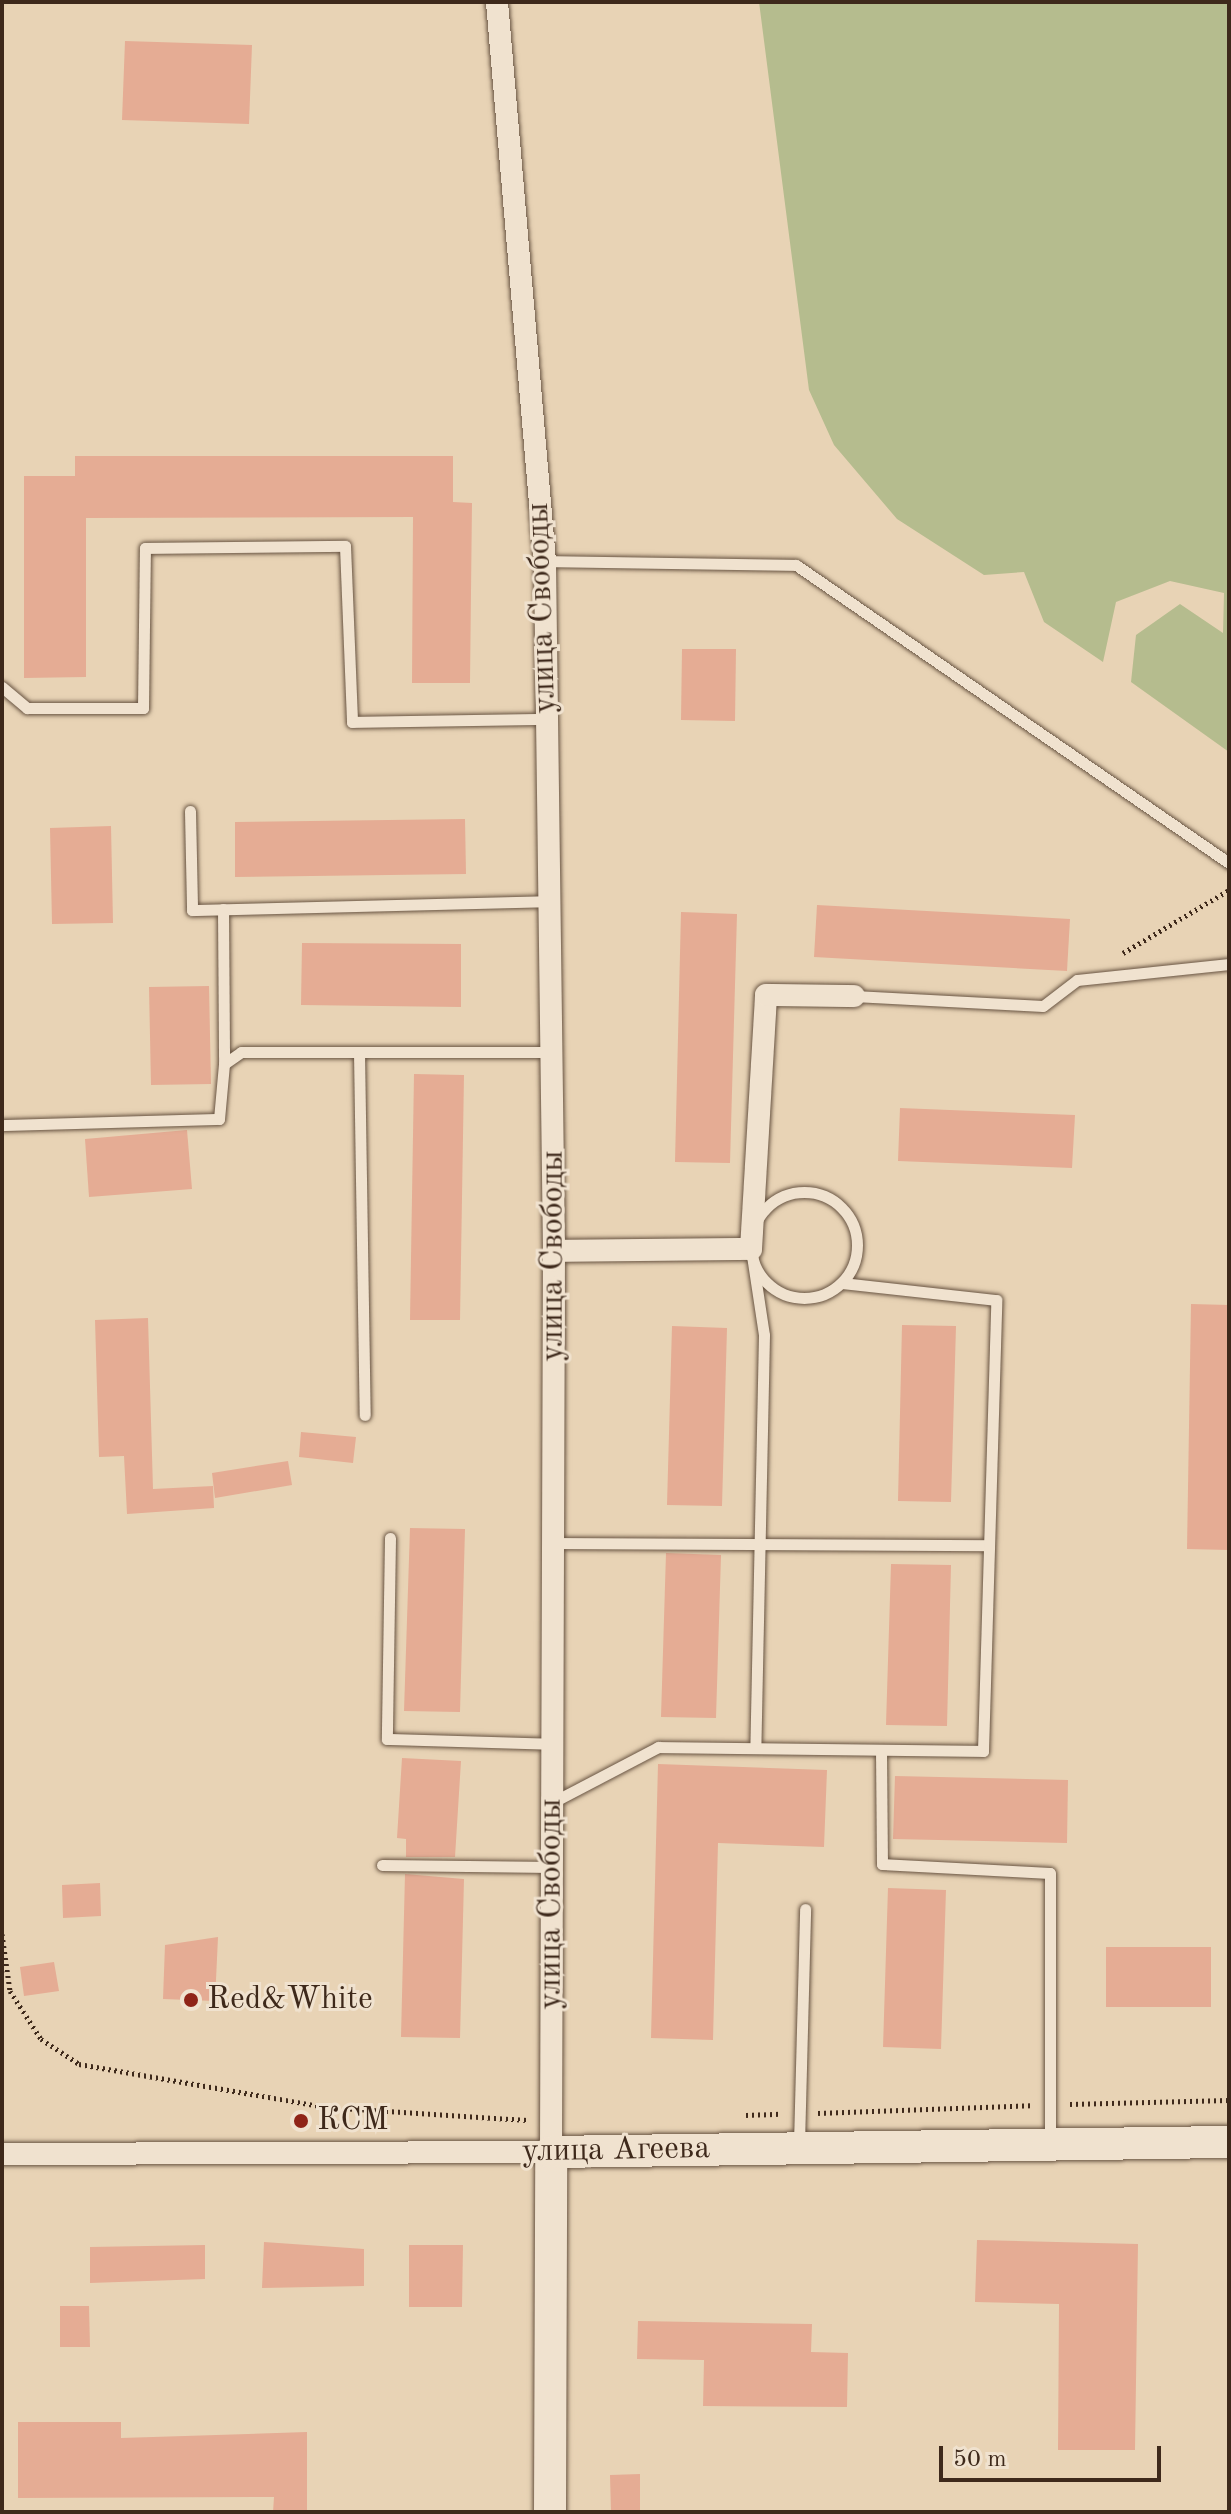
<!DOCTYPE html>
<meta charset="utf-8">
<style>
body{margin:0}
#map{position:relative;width:1231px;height:2514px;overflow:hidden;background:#e8d3b5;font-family:"Old Standard TT",serif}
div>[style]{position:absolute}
.green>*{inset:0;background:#b5bc8e}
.building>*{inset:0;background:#e5ac94}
.path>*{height:5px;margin-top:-2.5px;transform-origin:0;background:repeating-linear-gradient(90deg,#3e291b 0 2px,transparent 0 6px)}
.roads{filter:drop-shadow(0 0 2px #685442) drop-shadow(0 0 2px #685442)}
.lane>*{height:11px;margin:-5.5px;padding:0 5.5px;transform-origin:5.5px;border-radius:5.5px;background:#f0e2cf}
.lane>.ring{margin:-5.5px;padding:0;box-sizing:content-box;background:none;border:11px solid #f0e2cf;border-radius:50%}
.street>*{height:22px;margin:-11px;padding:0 11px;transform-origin:11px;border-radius:11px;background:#f0e2cf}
.secondary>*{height:32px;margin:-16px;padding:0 16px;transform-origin:16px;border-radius:16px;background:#f0e2cf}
.dots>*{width:22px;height:22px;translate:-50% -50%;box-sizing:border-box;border:4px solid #f0e2cf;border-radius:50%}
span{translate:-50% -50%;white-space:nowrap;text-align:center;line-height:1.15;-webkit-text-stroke:6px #f0e2cf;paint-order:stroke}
.street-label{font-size:32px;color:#3e291b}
.poi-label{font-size:32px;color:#3e291b}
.left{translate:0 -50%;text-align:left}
.frame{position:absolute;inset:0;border:4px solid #3e291b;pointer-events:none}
.scale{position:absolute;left:939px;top:2446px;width:222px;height:36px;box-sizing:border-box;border:4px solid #3e291b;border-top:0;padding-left:10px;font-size:24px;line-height:28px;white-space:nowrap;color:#3e291b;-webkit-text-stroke:6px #f0e2cf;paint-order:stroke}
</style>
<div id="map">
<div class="green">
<div style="clip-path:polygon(759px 2px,1229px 2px,1229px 752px,1131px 682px,1136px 635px,1180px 604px,1223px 633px,1224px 593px,1170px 581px,1116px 602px,1103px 662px,1044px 622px,1024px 572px,984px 575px,897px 519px,834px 445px,809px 390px)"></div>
</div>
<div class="building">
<div style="clip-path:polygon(125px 41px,252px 45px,249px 124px,122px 120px)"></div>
<div style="clip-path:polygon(75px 456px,453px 456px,453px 502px,472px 503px,470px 683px,412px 683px,413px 517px,86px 518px,86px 677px,24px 678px,24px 476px,75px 476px)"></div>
<div style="clip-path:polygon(682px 649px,736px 649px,735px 721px,681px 720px)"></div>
<div style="clip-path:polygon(465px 819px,466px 874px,235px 877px,235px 822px)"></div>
<div style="clip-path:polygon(111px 826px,113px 923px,52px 924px,50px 828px)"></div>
<div style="clip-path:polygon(817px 905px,1070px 919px,1067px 971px,814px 957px)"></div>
<div style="clip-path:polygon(681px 912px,737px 914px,730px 1163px,675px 1162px)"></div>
<div style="clip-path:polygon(302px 943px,461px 944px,461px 1007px,301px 1005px)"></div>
<div style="clip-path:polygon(209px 986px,211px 1084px,151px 1085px,149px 987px)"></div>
<div style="clip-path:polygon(414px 1074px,464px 1075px,460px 1320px,410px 1320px)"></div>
<div style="clip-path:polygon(900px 1108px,1075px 1115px,1072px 1168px,898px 1161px)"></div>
<div style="clip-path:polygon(187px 1130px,192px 1189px,89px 1197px,85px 1139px)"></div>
<div style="clip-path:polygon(1191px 1304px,1229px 1305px,1229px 1550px,1187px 1549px)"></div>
<div style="clip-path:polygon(148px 1318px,153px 1489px,213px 1486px,214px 1508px,127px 1514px,124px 1456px,99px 1457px,95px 1320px)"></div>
<div style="clip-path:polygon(902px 1325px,956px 1326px,951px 1502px,898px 1501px)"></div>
<div style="clip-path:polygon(672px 1326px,727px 1328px,722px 1506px,667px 1505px)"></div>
<div style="clip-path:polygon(301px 1432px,356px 1437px,353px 1463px,299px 1457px)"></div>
<div style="clip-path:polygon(288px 1461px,292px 1485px,215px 1498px,212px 1473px)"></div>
<div style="clip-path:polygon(410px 1528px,465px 1529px,460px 1712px,404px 1711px)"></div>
<div style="clip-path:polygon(666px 1553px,721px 1555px,716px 1718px,661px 1717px)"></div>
<div style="clip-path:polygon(891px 1564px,951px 1565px,947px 1726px,886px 1725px)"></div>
<div style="clip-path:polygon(402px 1758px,461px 1761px,455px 1857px,406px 1857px,406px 1839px,397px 1838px)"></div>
<div style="clip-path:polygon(658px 1764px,827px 1770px,824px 1847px,718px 1843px,713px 2040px,651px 2038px)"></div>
<div style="clip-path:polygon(895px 1776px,1068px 1780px,1067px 1843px,893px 1839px)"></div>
<div style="clip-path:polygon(405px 1874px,464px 1879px,460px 2038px,401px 2037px)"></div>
<div style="clip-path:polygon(100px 1883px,101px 1916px,63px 1918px,62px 1885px)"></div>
<div style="clip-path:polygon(888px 1888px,946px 1890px,941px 2049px,883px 2047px)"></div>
<div style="clip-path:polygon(218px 1937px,215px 2001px,163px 1999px,165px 1945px)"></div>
<div style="clip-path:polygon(1106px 1947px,1211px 1947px,1211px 2007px,1106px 2007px)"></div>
<div style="clip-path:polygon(54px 1962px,59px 1991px,24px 1996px,20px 1967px)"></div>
<div style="clip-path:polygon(977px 2240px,1138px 2244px,1135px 2450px,1058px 2450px,1059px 2304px,975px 2302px)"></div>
<div style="clip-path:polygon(264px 2242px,364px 2249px,364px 2286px,262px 2288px)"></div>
<div style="clip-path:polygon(205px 2245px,205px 2279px,90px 2283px,90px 2247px)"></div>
<div style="clip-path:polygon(409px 2245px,463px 2245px,462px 2307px,409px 2307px)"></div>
<div style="clip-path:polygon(60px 2306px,89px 2306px,90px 2347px,60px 2347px)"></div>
<div style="clip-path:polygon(638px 2321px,812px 2324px,811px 2352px,848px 2353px,847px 2407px,703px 2406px,704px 2360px,637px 2359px)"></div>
<div style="clip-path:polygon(18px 2422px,121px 2422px,121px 2438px,307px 2432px,307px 2512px,273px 2512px,274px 2497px,18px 2498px)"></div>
<div style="clip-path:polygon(640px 2474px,640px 2512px,611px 2512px,610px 2475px)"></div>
</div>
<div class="path">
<div style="left:1123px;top:953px;width:123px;rotate:-30.7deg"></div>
<div style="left:2px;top:1934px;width:58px;rotate:82deg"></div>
<div style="left:10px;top:1991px;width:57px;rotate:57.1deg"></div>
<div style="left:41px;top:2039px;width:45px;rotate:33.3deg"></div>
<div style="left:79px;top:2064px;width:251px;rotate:9.9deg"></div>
<div style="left:326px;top:2107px;width:202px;rotate:3.7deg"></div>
<div style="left:1070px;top:2104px;width:159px;rotate:-1.4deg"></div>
<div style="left:818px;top:2113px;width:214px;rotate:-2.1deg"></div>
<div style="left:746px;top:2115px;width:34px;rotate:-2deg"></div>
</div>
<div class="roads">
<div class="lane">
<div style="left:545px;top:561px;width:251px;rotate:0.9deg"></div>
<div style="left:796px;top:565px;width:526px;rotate:34.54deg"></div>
<div style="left:2px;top:687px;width:33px;rotate:40deg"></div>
<div style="left:27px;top:708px;width:116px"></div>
<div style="left:143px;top:708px;width:160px;rotate:-89.3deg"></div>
<div style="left:145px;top:548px;width:200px;rotate:-0.6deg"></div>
<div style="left:345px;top:546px;width:176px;rotate:87.7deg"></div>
<div style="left:352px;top:722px;width:195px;rotate:-0.9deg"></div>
<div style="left:190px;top:811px;width:99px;rotate:88.8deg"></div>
<div style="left:192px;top:910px;width:358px;rotate:-1.4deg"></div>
<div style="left:223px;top:909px;width:155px;rotate:89.6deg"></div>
<div style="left:854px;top:996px;width:189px;rotate:3deg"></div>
<div style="left:1043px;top:1006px;width:43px;rotate:-37.4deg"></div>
<div style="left:1077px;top:980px;width:153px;rotate:-6deg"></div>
<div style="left:359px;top:1052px;width:363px;rotate:89.1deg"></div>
<div style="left:2px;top:1125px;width:217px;rotate:-1.6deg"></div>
<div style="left:219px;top:1119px;width:55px;rotate:-84.8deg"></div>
<div style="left:224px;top:1064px;width:21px;rotate:-35deg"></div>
<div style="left:241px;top:1052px;width:311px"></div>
<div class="ring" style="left:751px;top:1192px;width:95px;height:95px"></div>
<div style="left:751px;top:1249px;width:87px;rotate:81.4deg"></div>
<div style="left:764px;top:1335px;width:413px;rotate:91.2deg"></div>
<div style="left:390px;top:1538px;width:201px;rotate:90.9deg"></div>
<div style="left:387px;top:1739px;width:166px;rotate:1.7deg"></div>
<div style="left:554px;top:1543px;width:435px;rotate:0.3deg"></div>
<div style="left:881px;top:1750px;width:114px;rotate:89.5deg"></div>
<div style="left:882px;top:1864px;width:168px;rotate:3.1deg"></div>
<div style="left:1050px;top:1873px;width:267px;rotate:90deg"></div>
<div style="left:553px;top:1802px;width:119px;rotate:-27.6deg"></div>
<div style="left:658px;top:1747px;width:325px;rotate:0.7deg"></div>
<div style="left:983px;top:1751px;width:451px;rotate:-88.3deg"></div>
<div style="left:996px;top:1300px;width:154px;rotate:-173.7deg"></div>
<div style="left:382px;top:1865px;width:171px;rotate:0.7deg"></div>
<div style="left:799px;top:2144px;width:235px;rotate:-88.5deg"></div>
</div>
<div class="street">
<div style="left:554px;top:1251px;width:197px;rotate:-0.6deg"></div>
<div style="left:751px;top:1249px;width:254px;rotate:-86.6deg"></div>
<div style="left:766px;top:995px;width:88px;rotate:0.7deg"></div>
<div style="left:2px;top:2154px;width:549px;rotate:-0.21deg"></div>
<div style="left:551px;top:2152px;width:901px;rotate:-89.81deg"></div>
<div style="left:554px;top:1251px;width:690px;rotate:-90.75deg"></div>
<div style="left:545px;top:561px;width:561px;rotate:-94.91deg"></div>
</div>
<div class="secondary">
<div style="left:550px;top:2512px;width:360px;rotate:-89.8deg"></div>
<div style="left:551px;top:2152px;width:678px;rotate:-0.85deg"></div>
</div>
</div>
<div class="dots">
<div style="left:191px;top:2000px;background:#8f2418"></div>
<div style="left:301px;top:2121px;background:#8f2418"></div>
</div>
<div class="street-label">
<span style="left:543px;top:608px;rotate:-92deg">улица Свободы</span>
<span style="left:554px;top:1256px;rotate:-90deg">улица Свободы</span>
<span style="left:552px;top:1904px;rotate:-90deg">улица Свободы</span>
<span style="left:616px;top:2151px;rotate:-1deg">улица Агеева</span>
</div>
<div class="poi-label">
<span class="left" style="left:207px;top:2000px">Red&amp;White</span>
<span class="left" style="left:317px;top:2121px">КСМ</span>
</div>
<div class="frame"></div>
<div class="scale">50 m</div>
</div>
